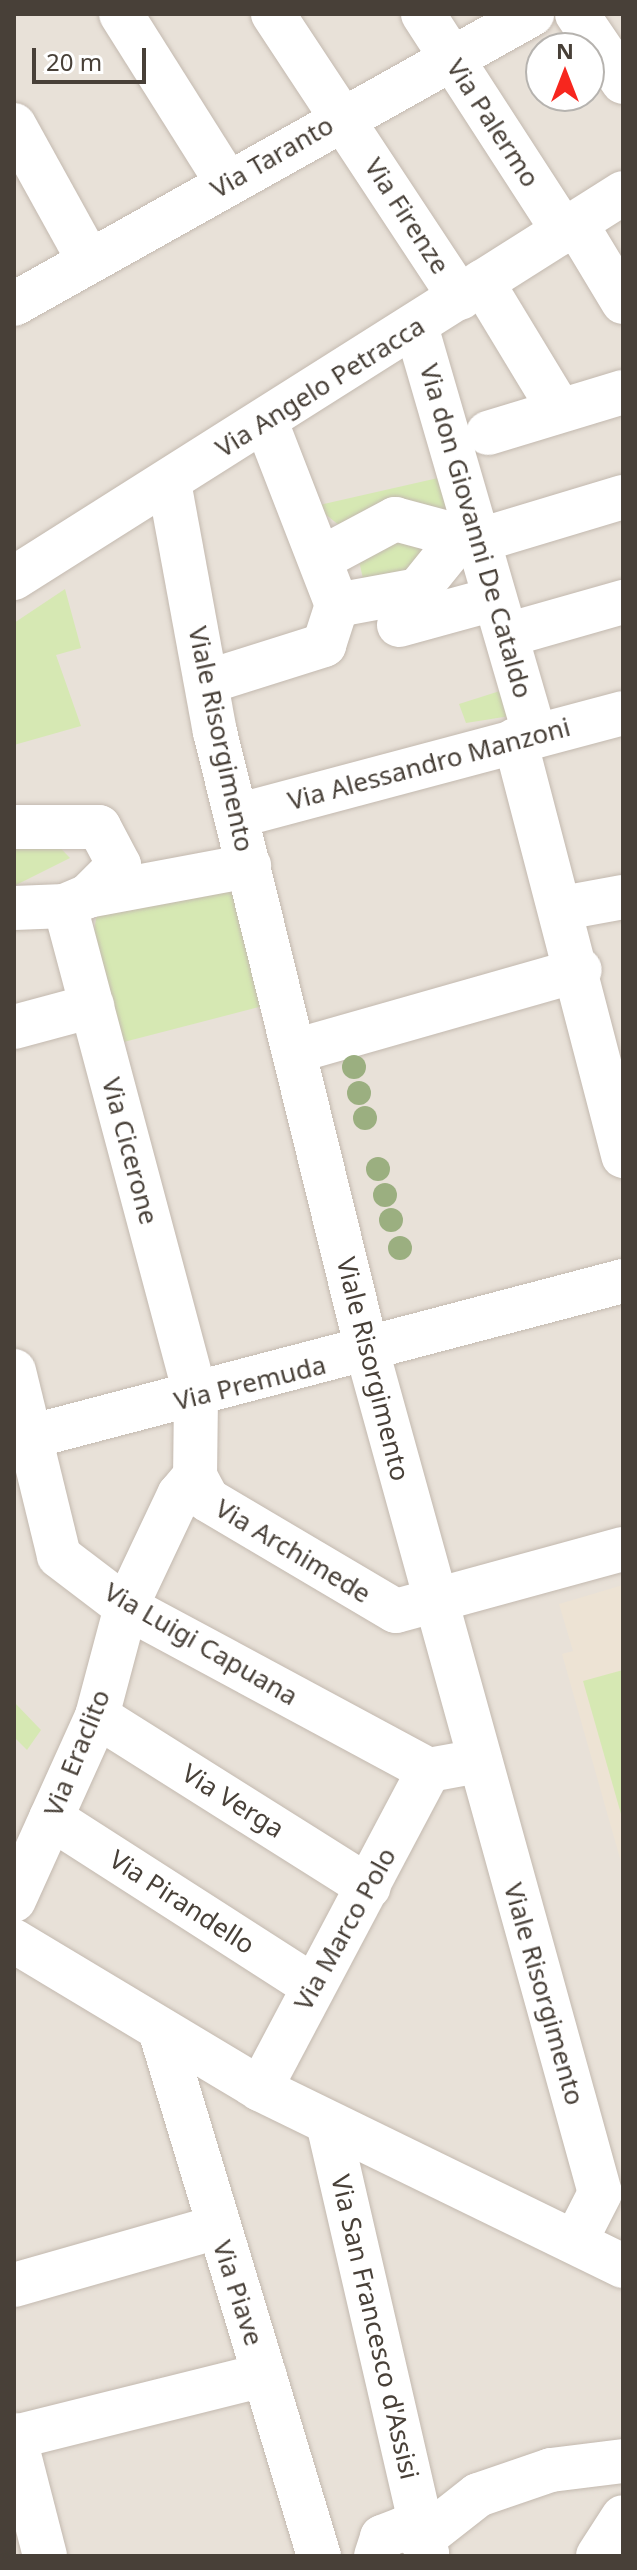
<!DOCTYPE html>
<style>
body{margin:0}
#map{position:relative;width:637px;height:2570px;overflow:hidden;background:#f4f0e9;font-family:"Noto Sans",sans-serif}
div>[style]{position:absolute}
.residential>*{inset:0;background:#e8e1d8}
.education>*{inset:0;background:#ede3d4}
.green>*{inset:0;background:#d6e8b3}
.roads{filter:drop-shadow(0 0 2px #c3b9af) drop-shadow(0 0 2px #c3b9af)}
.minor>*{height:44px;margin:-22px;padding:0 22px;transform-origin:22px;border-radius:22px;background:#fff}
.trees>*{width:24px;height:24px;margin:-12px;border-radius:50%;background:#9baf80}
span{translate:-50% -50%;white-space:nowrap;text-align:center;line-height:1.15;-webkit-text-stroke:7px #fff;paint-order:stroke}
.street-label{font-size:26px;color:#484038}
.frame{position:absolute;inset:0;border:16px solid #484038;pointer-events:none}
.north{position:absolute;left:525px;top:32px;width:80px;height:80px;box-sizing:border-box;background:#fff;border:2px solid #b6b3af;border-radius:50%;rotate:0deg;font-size:22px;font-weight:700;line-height:32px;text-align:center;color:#484038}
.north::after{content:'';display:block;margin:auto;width:28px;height:36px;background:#f7261e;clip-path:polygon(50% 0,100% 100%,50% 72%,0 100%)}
.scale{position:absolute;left:32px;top:48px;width:114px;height:36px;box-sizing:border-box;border:4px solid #484038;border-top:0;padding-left:10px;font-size:24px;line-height:28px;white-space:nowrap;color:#484038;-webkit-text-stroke:6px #fff;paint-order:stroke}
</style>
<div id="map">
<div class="residential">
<div style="clip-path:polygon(evenodd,14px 14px,623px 14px,623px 2556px,14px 2556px,14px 14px,541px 48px,589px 48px,589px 96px,541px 96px,541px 48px)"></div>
</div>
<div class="education">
<div style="clip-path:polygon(623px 1585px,623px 1869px,562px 1654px,573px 1651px,559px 1604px)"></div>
</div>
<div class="green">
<div style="clip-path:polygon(438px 478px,455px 526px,344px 529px,315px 506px)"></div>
<div style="clip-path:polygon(395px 536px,432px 554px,403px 580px,364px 583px,357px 552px)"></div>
<div style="clip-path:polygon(65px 589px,81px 648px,56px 655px,81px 726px,14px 745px,14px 623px)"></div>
<div style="clip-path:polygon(503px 690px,510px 716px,466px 723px,459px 704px)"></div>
<div style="clip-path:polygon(48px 835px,70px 858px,14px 886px,14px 837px)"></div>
<div style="clip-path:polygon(231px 889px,263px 1006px,120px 1043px,94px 932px,97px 912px)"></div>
<div style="clip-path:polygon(623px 1670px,623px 1821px,583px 1681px)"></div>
<div style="clip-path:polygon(14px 1702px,41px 1730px,27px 1750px,14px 1737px)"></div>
</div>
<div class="roads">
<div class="minor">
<div style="left:121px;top:14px;width:199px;rotate:57.8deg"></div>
<div style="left:273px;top:14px;width:340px;rotate:56.6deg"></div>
<div style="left:423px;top:14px;width:260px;rotate:57.1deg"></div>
<div style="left:577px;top:14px;width:82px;rotate:55.9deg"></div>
<div style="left:14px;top:125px;width:155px;rotate:61.1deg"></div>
<div style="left:576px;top:224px;width:91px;rotate:58.9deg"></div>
<div style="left:482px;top:282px;width:149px;rotate:58.8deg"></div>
<div style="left:14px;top:304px;width:594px;rotate:-29.24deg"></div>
<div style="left:416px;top:326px;width:427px;rotate:73.8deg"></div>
<div style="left:488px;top:433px;width:141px;rotate:-16.9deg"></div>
<div style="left:169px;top:482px;width:254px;rotate:79.6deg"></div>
<div style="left:215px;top:732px;width:641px;rotate:76.18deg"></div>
<div style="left:368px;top:1354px;width:870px;rotate:74.54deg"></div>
<div style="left:600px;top:2193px;width:55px;rotate:117deg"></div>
<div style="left:322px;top:558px;width:83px;rotate:-28.1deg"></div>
<div style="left:395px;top:519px;width:85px;rotate:15deg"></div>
<div style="left:477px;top:541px;width:152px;rotate:-16.8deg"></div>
<div style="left:14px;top:578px;width:720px;rotate:-32.3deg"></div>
<div style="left:337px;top:605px;width:82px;rotate:-10.5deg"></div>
<div style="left:418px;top:590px;width:67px;rotate:-51.1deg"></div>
<div style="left:399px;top:625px;width:98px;rotate:-15.3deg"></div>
<div style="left:507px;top:635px;width:121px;rotate:-15.9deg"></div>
<div style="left:207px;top:682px;width:123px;rotate:-17.5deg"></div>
<div style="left:324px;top:645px;width:42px;rotate:-72deg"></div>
<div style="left:337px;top:605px;width:196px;rotate:-111.2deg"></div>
<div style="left:515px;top:740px;width:430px;rotate:75.4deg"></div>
<div style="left:236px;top:816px;width:400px;rotate:-14.9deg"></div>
<div style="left:14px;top:827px;width:85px"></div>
<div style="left:99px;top:827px;width:43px;rotate:62.2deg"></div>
<div style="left:119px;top:865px;width:44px;rotate:135deg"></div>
<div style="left:88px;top:896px;width:25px;rotate:157deg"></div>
<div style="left:65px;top:906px;width:51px;rotate:177.8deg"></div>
<div style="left:88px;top:896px;width:164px;rotate:-10.6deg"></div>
<div style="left:65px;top:906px;width:508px;rotate:75.06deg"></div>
<div style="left:196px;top:1397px;width:79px;rotate:90.7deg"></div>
<div style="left:195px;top:1476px;width:27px;rotate:62deg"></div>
<div style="left:208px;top:1500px;width:218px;rotate:30.6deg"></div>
<div style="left:396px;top:1611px;width:235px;rotate:-15.3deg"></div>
<div style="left:563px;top:908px;width:61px;rotate:-10.4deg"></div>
<div style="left:14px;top:1027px;width:81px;rotate:-15.1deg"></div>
<div style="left:295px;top:1051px;width:296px;rotate:-15.9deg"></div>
<div style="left:14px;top:1371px;width:190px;rotate:76.3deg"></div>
<div style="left:59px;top:1556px;width:84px;rotate:37.3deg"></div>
<div style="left:126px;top:1607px;width:344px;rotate:28.3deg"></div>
<div style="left:429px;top:1770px;width:51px;rotate:-10.2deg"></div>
<div style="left:14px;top:1441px;width:630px;rotate:-14.72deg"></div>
<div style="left:97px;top:1716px;width:321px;rotate:32.2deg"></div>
<div style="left:51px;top:1818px;width:311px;rotate:32.7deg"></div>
<div style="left:14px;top:1900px;width:202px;rotate:-65.7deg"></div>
<div style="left:97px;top:1716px;width:113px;rotate:-75.1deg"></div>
<div style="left:126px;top:1607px;width:124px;rotate:-64.7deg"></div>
<div style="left:179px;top:1495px;width:25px;rotate:-50deg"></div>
<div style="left:14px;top:1941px;width:287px;rotate:31deg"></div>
<div style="left:260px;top:2089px;width:404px;rotate:26deg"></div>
<div style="left:160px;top:2030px;width:550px;rotate:73.18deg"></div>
<div style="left:260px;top:2089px;width:361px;rotate:-62.1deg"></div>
<div style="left:328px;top:2123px;width:396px;rotate:77deg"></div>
<div style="left:417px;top:2509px;width:23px;rotate:97deg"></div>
<div style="left:14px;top:2285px;width:211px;rotate:-15.9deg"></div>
<div style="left:14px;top:2435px;width:125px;rotate:75.6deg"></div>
<div style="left:15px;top:2437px;width:257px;rotate:-14deg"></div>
<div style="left:422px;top:2539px;width:71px;rotate:-38.2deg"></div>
<div style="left:478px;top:2495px;width:77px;rotate:-18.9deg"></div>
<div style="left:551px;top:2470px;width:73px;rotate:-7.1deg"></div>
<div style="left:376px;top:2556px;width:20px;rotate:-72deg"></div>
<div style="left:382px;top:2537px;width:25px;rotate:-21deg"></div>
<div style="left:405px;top:2528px;width:20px;rotate:33deg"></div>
<div style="left:422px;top:2539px;width:15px;rotate:70deg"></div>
<div style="left:598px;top:2556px;width:46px;rotate:-57.3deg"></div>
</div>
</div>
<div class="trees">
<div style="left:354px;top:1067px"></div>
<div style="left:359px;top:1093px"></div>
<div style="left:365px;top:1118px"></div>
<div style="left:378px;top:1169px"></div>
<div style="left:385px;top:1195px"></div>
<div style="left:391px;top:1220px"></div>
<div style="left:400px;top:1248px"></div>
</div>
<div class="street-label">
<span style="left:493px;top:123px;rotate:57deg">Via Palermo</span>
<span style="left:272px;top:157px;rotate:-30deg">Via Taranto</span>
<span style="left:407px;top:216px;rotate:57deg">Via Firenze</span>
<span style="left:320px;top:387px;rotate:-32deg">Via Angelo Petracca</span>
<span style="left:476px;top:531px;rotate:74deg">Via don Giovanni De Cataldo</span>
<span style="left:221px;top:739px;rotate:78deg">Viale Risorgimento</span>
<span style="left:429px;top:764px;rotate:-15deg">Via Alessandro Manzoni</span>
<span style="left:130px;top:1151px;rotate:75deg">Via Cicerone</span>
<span style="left:373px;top:1369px;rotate:76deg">Viale Risorgimento</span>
<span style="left:250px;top:1383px;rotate:-14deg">Via Premuda</span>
<span style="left:293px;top:1551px;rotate:31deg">Via Archimede</span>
<span style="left:201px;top:1644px;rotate:30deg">Via Luigi Capuana</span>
<span style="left:77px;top:1753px;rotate:-68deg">Via Eraclito</span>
<span style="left:233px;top:1801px;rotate:32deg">Via Verga</span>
<span style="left:182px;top:1902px;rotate:33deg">Via Pirandello</span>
<span style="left:345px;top:1929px;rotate:-61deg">Via Marco Polo</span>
<span style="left:544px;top:1994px;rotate:74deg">Viale Risorgimento</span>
<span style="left:238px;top:2293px;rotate:72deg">Via Piave</span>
<span style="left:375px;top:2327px;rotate:77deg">Via San Francesco d'Assisi</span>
</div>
<div class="frame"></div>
<div class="north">N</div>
<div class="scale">20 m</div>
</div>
